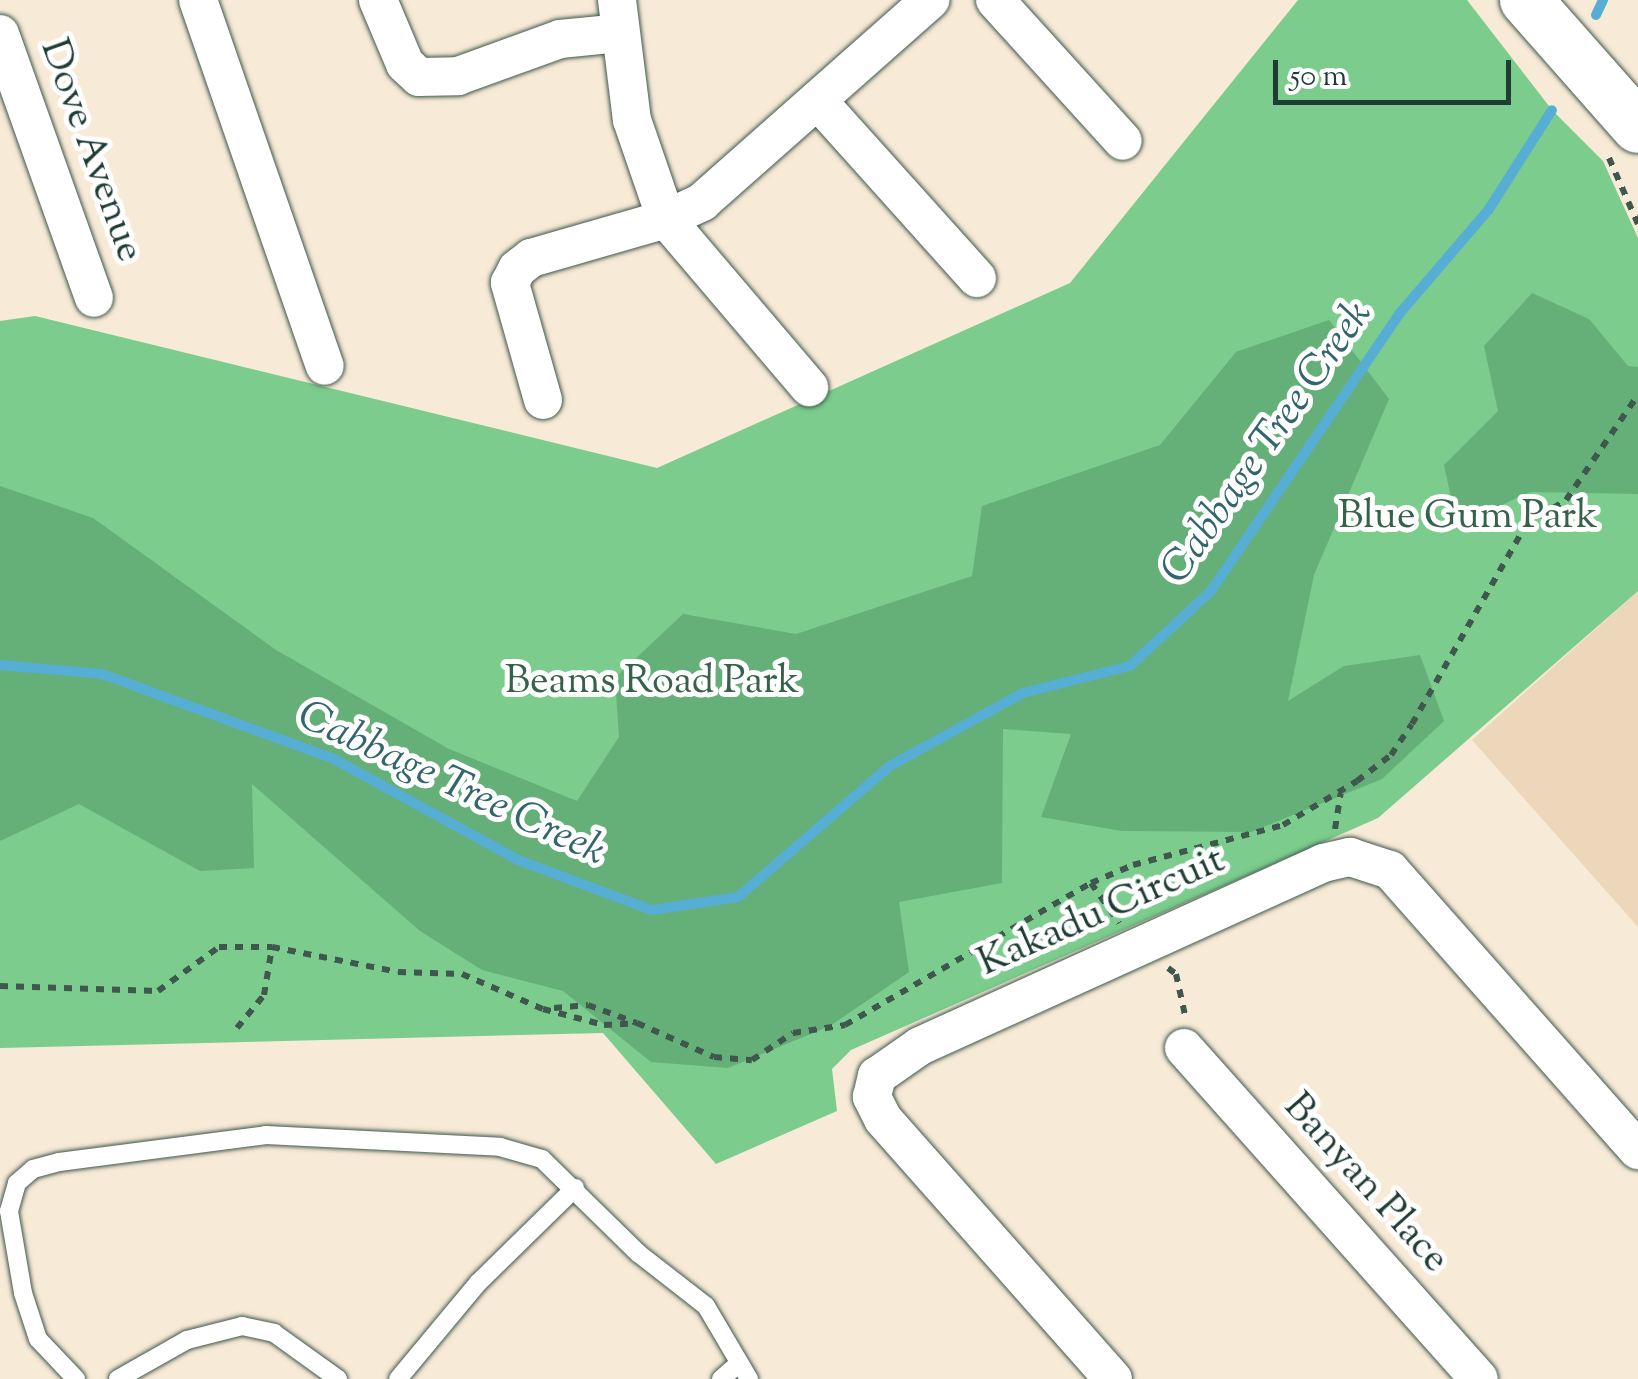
<!DOCTYPE html>
<style>
body{margin:0}
#map{position:relative;width:1638px;height:1379px;overflow:hidden;background:#f7ead6;font-family:"Sorts Mill Goudy",serif}
div>[style]{position:absolute}
.built>*{inset:0;background:#edd7bb}
.green>*{inset:0;background:#7bcc8d}
.forest>*{inset:0;background:#64b078}
.stream>*{height:10px;margin:-5px;padding:0 5px;transform-origin:5px;border-radius:5px;background:#57aed4}
.path>*{height:6px;margin-top:-3px;transform-origin:0;background:repeating-linear-gradient(90deg,#3f574c 0 8px,transparent 0 16px)}
.roads{filter:drop-shadow(0 0 2px #3f574c) drop-shadow(0 0 2px #3f574c)}
.lane>*{height:18px;margin:-9px;padding:0 9px;transform-origin:9px;border-radius:9px;background:#fff}
.street>*{height:38px;margin:-19px;padding:0 19px;transform-origin:19px;border-radius:19px;background:#fff}
.secondary>*{height:52px;margin:-26px;padding:0 26px;transform-origin:26px;border-radius:26px;background:#fff}
span{translate:-50% -50%;white-space:nowrap;text-align:center;line-height:1.15;-webkit-text-stroke:10px #fff;paint-order:stroke}
.street-label{font-size:40px;color:#1f3d34}
.park-label{font-size:40px;color:#36614a}
.water-label{font-size:42px;color:#33656c;font-style:italic}
.scale{position:absolute;left:1273px;top:60px;width:238px;height:45px;box-sizing:border-box;border:5px solid #1f3d34;border-top:0;padding-left:12px;font-size:30px;line-height:35px;white-space:nowrap;color:#1f3d34;-webkit-text-stroke:8px #fff;paint-order:stroke}
</style>
<div id="map">
<div class="built">
<div style="clip-path:polygon(1638px 591px,1638px 927px,1472px 740px)"></div>
</div>
<div class="green">
<div style="clip-path:polygon(1298px 0,1467px 0,1552px 110px,1603px 161px,1638px 238px,1638px 591px,1378px 818px,851px 1050px,832px 1069px,837px 1111px,716px 1164px,603px 1033px,0 1048px,0 321px,35px 316px,657px 468px,1070px 283px)"></div>
</div>
<div class="forest">
<div style="clip-path:polygon(1532px 293px,1589px 319px,1628px 366px,1638px 367px,1638px 494px,1530px 492px,1457px 526px,1444px 465px,1498px 411px,1484px 346px)"></div>
<div style="clip-path:polygon(1329px 320px,1389px 399px,1314px 575px,1288px 701px,1344px 666px,1420px 655px,1444px 721px,1382px 779px,1251px 832px,1122px 831px,1041px 817px,1071px 734px,1003px 729px,1002px 883px,899px 902px,909px 972px,830px 1026px,728px 1068px,651px 1062px,563px 991px,482px 970px,420px 931px,252px 784px,254px 868px,200px 871px,79px 804px,0 841px,0 486px,93px 518px,276px 650px,449px 749px,577px 801px,619px 737px,615px 678px,683px 614px,796px 634px,972px 576px,982px 506px,1160px 445px,1236px 352px)"></div>
</div>
<div class="stream">
<div style="left:1596px;top:15px;width:17px;rotate:-65deg"></div>
<div style="left:0;top:665px;width:102px;rotate:5deg"></div>
<div style="left:102px;top:674px;width:245px;rotate:20.1deg"></div>
<div style="left:332px;top:758px;width:212px;rotate:28.7deg"></div>
<div style="left:518px;top:860px;width:143px;rotate:20.5deg"></div>
<div style="left:652px;top:910px;width:87px;rotate:-8.6deg"></div>
<div style="left:738px;top:897px;width:201px;rotate:-40.8deg"></div>
<div style="left:890px;top:766px;width:152px;rotate:-28.8deg"></div>
<div style="left:1023px;top:693px;width:110px;rotate:-14.2deg"></div>
<div style="left:1130px;top:666px;width:110px;rotate:-42.8deg"></div>
<div style="left:1211px;top:591px;width:336px;rotate:-55.8deg"></div>
<div style="left:1400px;top:313px;width:137px;rotate:-49.4deg"></div>
<div style="left:1489px;top:209px;width:117px;rotate:-57.5deg"></div>
</div>
<div class="path">
<div style="left:1609px;top:158px;width:72px;rotate:66.3deg"></div>
<div style="left:1335px;top:829px;width:36px;rotate:-81deg"></div>
<div style="left:1091px;top:883px;width:49px;rotate:55deg"></div>
<div style="left:1168px;top:968px;width:10px;rotate:37deg"></div>
<div style="left:1176px;top:974px;width:42px;rotate:77.6deg"></div>
<div style="left:0;top:986px;width:158px;rotate:1.8deg"></div>
<div style="left:158px;top:991px;width:75px;rotate:-35.8deg"></div>
<div style="left:219px;top:947px;width:53px"></div>
<div style="left:272px;top:947px;width:128px;rotate:11.2deg"></div>
<div style="left:398px;top:972px;width:64px;rotate:1.8deg"></div>
<div style="left:462px;top:974px;width:88px;rotate:23.4deg"></div>
<div style="left:543px;top:1009px;width:63px;rotate:14.7deg"></div>
<div style="left:604px;top:1025px;width:33px;rotate:-3deg"></div>
<div style="left:637px;top:1023px;width:84px;rotate:23.8deg"></div>
<div style="left:714px;top:1057px;width:38px;rotate:5deg"></div>
<div style="left:752px;top:1060px;width:49px;rotate:-33.4deg"></div>
<div style="left:793px;top:1033px;width:53px;rotate:-8.7deg"></div>
<div style="left:845px;top:1025px;width:284px;rotate:-30deg"></div>
<div style="left:1091px;top:883px;width:46px;rotate:-23.2deg"></div>
<div style="left:1133px;top:865px;width:155px;rotate:-14.9deg"></div>
<div style="left:1283px;top:825px;width:86px;rotate:-30.7deg"></div>
<div style="left:1357px;top:781px;width:43px;rotate:-37.4deg"></div>
<div style="left:1391px;top:755px;width:37px;rotate:-56deg"></div>
<div style="left:1412px;top:724px;width:229px;rotate:-60.2deg"></div>
<div style="left:1526px;top:525px;width:47px;rotate:-32deg"></div>
<div style="left:1566px;top:500px;width:127px;rotate:-55.6deg"></div>
<div style="left:554px;top:1008px;width:34px;rotate:-5deg"></div>
<div style="left:588px;top:1005px;width:52px;rotate:20.2deg"></div>
<div style="left:237px;top:1028px;width:43px;rotate:-50.7deg"></div>
<div style="left:264px;top:995px;width:49px;rotate:-80.5deg"></div>
</div>
<div class="roads">
<div class="lane">
<div style="left:76px;top:1379px;width:55px;rotate:-133.5deg"></div>
<div style="left:38px;top:1339px;width:48px;rotate:-108.1deg"></div>
<div style="left:23px;top:1293px;width:83px;rotate:-99.7deg"></div>
<div style="left:9px;top:1211px;width:29px;rotate:-74deg"></div>
<div style="left:17px;top:1183px;width:21px;rotate:-41deg"></div>
<div style="left:33px;top:1169px;width:27px;rotate:-15deg"></div>
<div style="left:59px;top:1162px;width:209px;rotate:-7.4deg"></div>
<div style="left:266px;top:1135px;width:234px;rotate:2.9deg"></div>
<div style="left:500px;top:1147px;width:44px;rotate:15.9deg"></div>
<div style="left:542px;top:1159px;width:134px;rotate:44.4deg"></div>
<div style="left:638px;top:1253px;width:86px;rotate:37.9deg"></div>
<div style="left:706px;top:1306px;width:85px;rotate:59.5deg"></div>
<div style="left:118px;top:1379px;width:79px;rotate:-29.5deg"></div>
<div style="left:187px;top:1340px;width:57px;rotate:-14.3deg"></div>
<div style="left:242px;top:1326px;width:33px;rotate:12deg"></div>
<div style="left:274px;top:1333px;width:79px;rotate:35.7deg"></div>
<div style="left:398px;top:1379px;width:125px;rotate:-50.2deg"></div>
<div style="left:478px;top:1283px;width:136px;rotate:-44.4deg"></div>
<div style="left:721px;top:1379px;width:23px;rotate:-41deg"></div>
</div>
<div class="street">
<div style="left:198px;top:0;width:387px;rotate:70.9deg"></div>
<div style="left:378px;top:0;width:69px;rotate:67.1deg"></div>
<div style="left:405px;top:64px;width:19px;rotate:43deg"></div>
<div style="left:419px;top:77px;width:39px;rotate:-1deg"></div>
<div style="left:458px;top:76px;width:109px;rotate:-19.9deg"></div>
<div style="left:560px;top:39px;width:60px;rotate:-5.7deg"></div>
<div style="left:617px;top:0;width:121px;rotate:82.9deg"></div>
<div style="left:632px;top:120px;width:105px;rotate:71deg"></div>
<div style="left:666px;top:219px;width:221px;rotate:49.6deg"></div>
<div style="left:995px;top:0;width:190px;rotate:47.8deg"></div>
<div style="left:0;top:34px;width:280px;rotate:70.4deg"></div>
<div style="left:818px;top:101px;width:238px;rotate:48.1deg"></div>
<div style="left:543px;top:400px;width:122px;rotate:-105.8deg"></div>
<div style="left:510px;top:283px;width:16px;rotate:-63deg"></div>
<div style="left:517px;top:269px;width:18px;rotate:-38deg"></div>
<div style="left:531px;top:258px;width:141px;rotate:-16.1deg"></div>
<div style="left:666px;top:219px;width:40px;rotate:-25deg"></div>
<div style="left:702px;top:202px;width:305px;rotate:-41.5deg"></div>
<div style="left:1184px;top:1048px;width:443px;rotate:48.3deg"></div>
<div style="left:1113px;top:1379px;width:347px;rotate:-131.5deg"></div>
<div style="left:883px;top:1119px;width:25px;rotate:-117deg"></div>
<div style="left:872px;top:1097px;width:22px;rotate:-77deg"></div>
<div style="left:877px;top:1076px;width:52px;rotate:-34.9deg"></div>
<div style="left:920px;top:1046px;width:443px;rotate:-24.4deg"></div>
<div style="left:1323px;top:863px;width:28px;rotate:-13deg"></div>
<div style="left:1350px;top:857px;width:42px;rotate:18deg"></div>
<div style="left:1390px;top:870px;width:374px;rotate:48.5deg"></div>
</div>
<div class="secondary">
<div style="left:1526px;top:0;width:169px;rotate:48.6deg"></div>
</div>
</div>
<div class="street-label">
<span style="left:90px;top:151px;rotate:70deg">Dove Avenue</span>
<span style="left:1102px;top:913px;rotate:-24deg">Kakadu Circuit</span>
<span style="left:1365px;top:1184px;rotate:48deg">Banyan Place</span>
</div>
<div class="park-label">
<span style="left:1468px;top:518px">Blue Gum Park</span>
<span style="left:652px;top:683px">Beams Road Park</span>
</div>
<div class="water-label">
<span style="left:1268px;top:443px;rotate:-55deg">Cabbage Tree Creek</span>
<span style="left:451px;top:785px;rotate:25deg">Cabbage Tree Creek</span>
</div>
<div class="scale">50 m</div>
</div>
